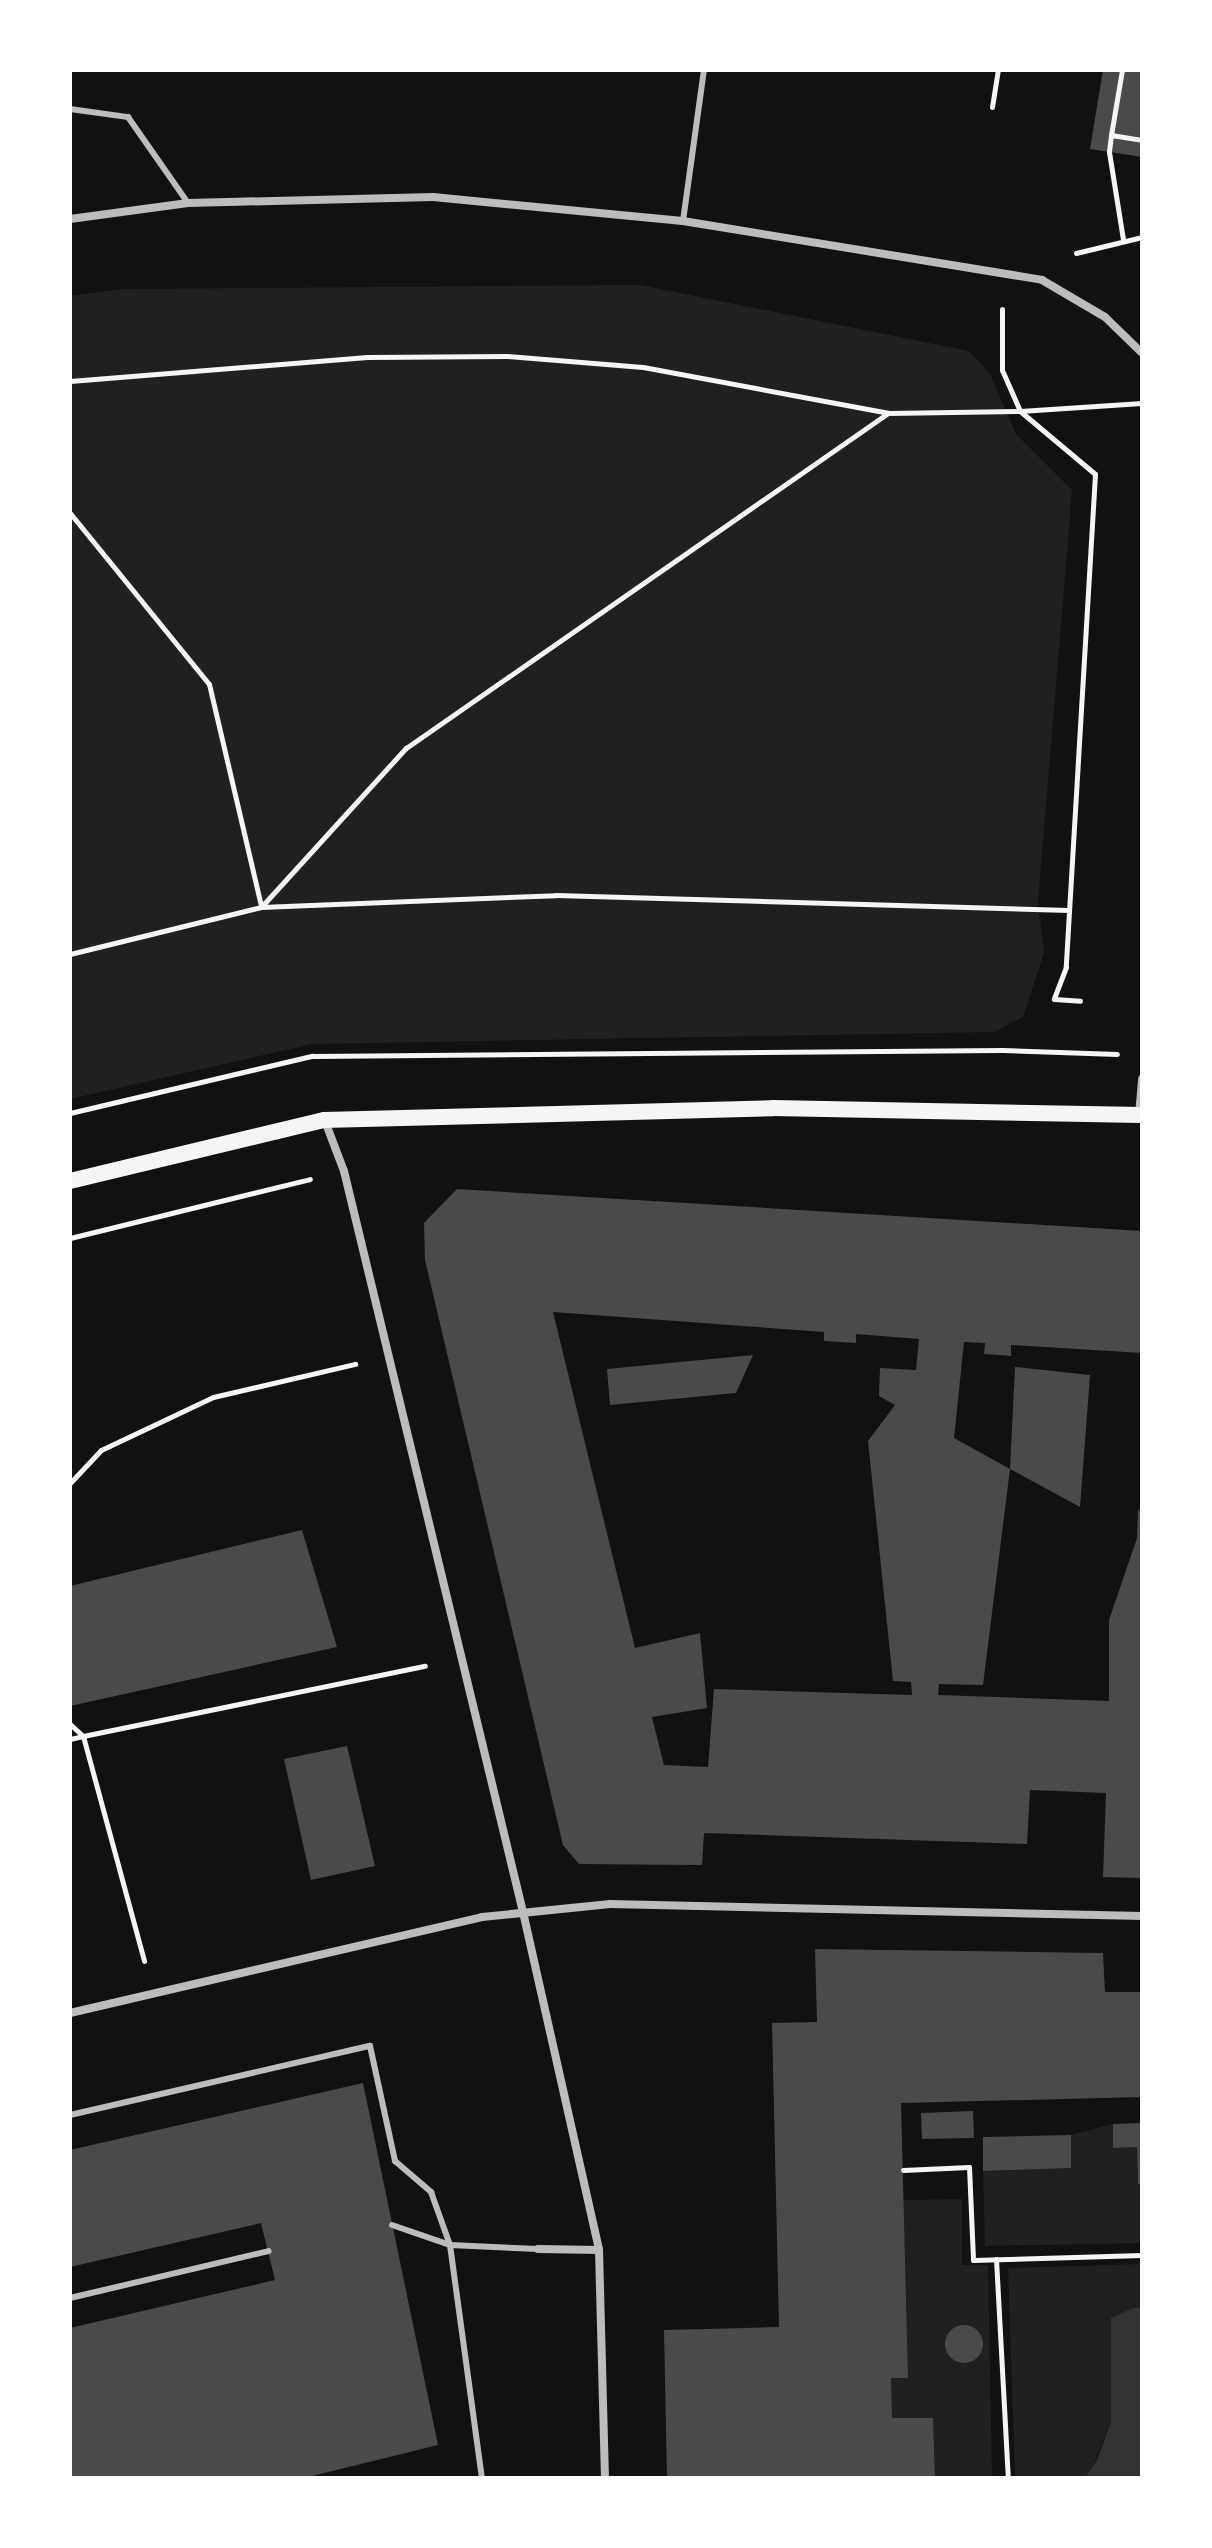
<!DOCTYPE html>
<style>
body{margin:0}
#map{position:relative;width:1212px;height:2548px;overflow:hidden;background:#111;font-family:"Alegreya Sans",sans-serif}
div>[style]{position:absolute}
.green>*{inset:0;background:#202020}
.water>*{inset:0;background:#333}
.building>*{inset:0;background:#4a4a4a}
.round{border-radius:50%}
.path>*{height:5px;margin:-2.5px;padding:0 2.5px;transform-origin:2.5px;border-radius:2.5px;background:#f5f5f5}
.service>*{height:6px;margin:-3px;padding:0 3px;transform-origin:3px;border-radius:3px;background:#bcbcbc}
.minor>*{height:8px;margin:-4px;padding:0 4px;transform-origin:4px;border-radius:4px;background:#bcbcbc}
.secondary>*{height:16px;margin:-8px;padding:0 8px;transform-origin:8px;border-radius:8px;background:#f5f5f5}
span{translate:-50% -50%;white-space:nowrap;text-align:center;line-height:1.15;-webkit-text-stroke:6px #fff;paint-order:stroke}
.frame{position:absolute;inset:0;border:72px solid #fff;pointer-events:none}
</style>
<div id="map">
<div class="green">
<div style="clip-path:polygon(640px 285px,969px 351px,990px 374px,1016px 434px,1072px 490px,1038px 903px,1044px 953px,1023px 1017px,994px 1032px,312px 1044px,70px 1099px,70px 296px,120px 289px)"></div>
<div style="clip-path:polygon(1113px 2124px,1113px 2148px,1137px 2147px,1137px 2183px,1142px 2184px,1142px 2243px,985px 2246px,983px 2171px,1071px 2168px,1071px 2135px)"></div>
<div style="clip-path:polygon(962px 2199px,962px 2265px,988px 2265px,992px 2478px,935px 2478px,933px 2418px,892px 2418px,891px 2378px,908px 2378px,903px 2200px)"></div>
<div style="clip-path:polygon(1142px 2264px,1142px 2308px,1111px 2318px,1111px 2421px,1090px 2474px,1085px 2478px,1018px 2478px,1015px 2476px,1008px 2268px)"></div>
</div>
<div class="water">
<div style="clip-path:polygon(1133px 2308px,1142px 2308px,1142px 2478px,1085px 2478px,1097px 2460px,1111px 2421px,1111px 2318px)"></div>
</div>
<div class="building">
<div style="clip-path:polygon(1103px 70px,1142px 70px,1142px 157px,1090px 149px)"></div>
<div style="clip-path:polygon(evenodd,457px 1189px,1142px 1231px,1142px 1353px,1011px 1345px,1011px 1356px,984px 1354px,985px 1343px,964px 1342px,954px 1438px,1010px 1469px,983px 1685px,939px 1684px,938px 1695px,1109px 1701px,1109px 1620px,1137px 1538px,1138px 1510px,1142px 1510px,1142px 1878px,1103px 1877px,1106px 1793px,1030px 1790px,1027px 1844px,704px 1833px,702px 1865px,579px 1864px,563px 1845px,425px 1260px,424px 1223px,457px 1189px,553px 1312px,824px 1332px,824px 1341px,856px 1343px,856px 1334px,919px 1339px,916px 1370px,880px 1368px,879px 1396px,895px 1405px,868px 1441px,893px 1681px,911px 1682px,912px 1695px,714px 1689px,708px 1767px,664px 1765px,652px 1717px,707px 1708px,700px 1633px,635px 1648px,553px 1312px)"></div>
<div style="clip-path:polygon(753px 1355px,736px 1393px,610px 1405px,607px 1369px)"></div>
<div style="clip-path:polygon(1015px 1367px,1090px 1375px,1080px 1507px,1010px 1469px)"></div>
<div style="clip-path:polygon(302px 1530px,337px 1647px,70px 1706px,70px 1586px)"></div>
<div style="clip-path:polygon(347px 1746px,375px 1866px,311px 1880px,284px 1759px)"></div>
<div style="clip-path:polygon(815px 1949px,1103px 1953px,1105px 1992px,1142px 1992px,1142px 2097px,901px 2103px,908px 2378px,891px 2378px,892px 2418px,933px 2418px,935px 2478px,667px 2478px,664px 2330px,779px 2327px,772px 2023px,817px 2022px)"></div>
<div style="clip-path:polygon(363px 2083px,438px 2445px,304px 2478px,70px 2478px,70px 2328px,275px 2280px,261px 2223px,70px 2267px,70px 2150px)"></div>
<div style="clip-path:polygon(973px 2111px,974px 2138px,922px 2139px,921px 2113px)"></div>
<div style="clip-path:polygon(1142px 2123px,1142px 2184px,1138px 2184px,1137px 2147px,1113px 2148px,1113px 2124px)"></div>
<div style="clip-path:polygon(1071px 2135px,1071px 2168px,983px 2171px,983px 2137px)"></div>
<div class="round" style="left:945px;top:2325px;width:38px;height:38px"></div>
</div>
<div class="path">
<div style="left:1122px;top:70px;width:66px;rotate:99.6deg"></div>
<div style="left:1111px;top:135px;width:31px;rotate:9deg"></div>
<div style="left:992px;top:107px;width:37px;rotate:-81deg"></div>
<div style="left:1111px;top:135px;width:17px;rotate:97deg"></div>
<div style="left:1109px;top:152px;width:88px;rotate:80.9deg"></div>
<div style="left:1076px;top:253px;width:68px;rotate:-13.6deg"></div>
<div style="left:1002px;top:309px;width:61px;rotate:90deg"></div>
<div style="left:1002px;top:370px;width:45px;rotate:66.3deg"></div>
<div style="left:1020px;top:411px;width:98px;rotate:40deg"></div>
<div style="left:1095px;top:474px;width:494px;rotate:93.4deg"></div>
<div style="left:1066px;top:967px;width:34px;rotate:111deg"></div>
<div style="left:1054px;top:999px;width:26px;rotate:4deg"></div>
<div style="left:70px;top:381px;width:298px;rotate:-4.6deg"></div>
<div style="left:367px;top:357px;width:140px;rotate:-0.4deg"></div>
<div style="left:507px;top:356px;width:136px;rotate:4.6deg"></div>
<div style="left:643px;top:367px;width:249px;rotate:10.6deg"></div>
<div style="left:888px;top:413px;width:132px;rotate:-0.9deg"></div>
<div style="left:1020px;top:411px;width:122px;rotate:-3.8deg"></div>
<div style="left:70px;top:513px;width:220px;rotate:50.9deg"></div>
<div style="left:209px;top:684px;width:228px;rotate:76.8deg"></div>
<div style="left:262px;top:906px;width:214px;rotate:-47.7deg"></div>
<div style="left:406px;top:748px;width:587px;rotate:-34.8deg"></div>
<div style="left:70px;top:954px;width:197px;rotate:-13.8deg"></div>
<div style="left:261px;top:907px;width:295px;rotate:-2.3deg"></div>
<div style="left:556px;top:895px;width:513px;rotate:1.67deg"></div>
<div style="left:70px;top:1113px;width:249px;rotate:-13.3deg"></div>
<div style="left:312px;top:1056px;width:690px;rotate:-0.5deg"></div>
<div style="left:1002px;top:1050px;width:115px;rotate:2deg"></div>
<div style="left:70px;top:1238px;width:247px;rotate:-13.8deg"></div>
<div style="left:70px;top:1483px;width:45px;rotate:-46.8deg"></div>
<div style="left:101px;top:1450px;width:124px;rotate:-25.3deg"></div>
<div style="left:213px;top:1397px;width:146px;rotate:-13.1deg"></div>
<div style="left:70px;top:1724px;width:18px;rotate:43deg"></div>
<div style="left:83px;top:1736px;width:349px;rotate:-11.6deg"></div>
<div style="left:70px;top:1739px;width:13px;rotate:-13deg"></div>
<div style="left:83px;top:1736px;width:233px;rotate:74.8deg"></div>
<div style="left:903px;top:2170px;width:66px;rotate:-2.6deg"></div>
<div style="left:969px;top:2167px;width:93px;rotate:87.5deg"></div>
<div style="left:973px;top:2260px;width:169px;rotate:-1.7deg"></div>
<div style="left:996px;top:2259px;width:219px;rotate:86.9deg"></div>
</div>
<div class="service">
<div style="left:70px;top:109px;width:59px;rotate:7.9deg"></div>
<div style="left:128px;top:117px;width:105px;rotate:55.1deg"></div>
<div style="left:683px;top:221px;width:152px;rotate:-82.1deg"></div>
<div style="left:70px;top:2115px;width:308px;rotate:-13deg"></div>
<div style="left:370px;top:2046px;width:118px;rotate:77.7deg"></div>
<div style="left:395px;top:2161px;width:48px;rotate:40.7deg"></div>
<div style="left:431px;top:2192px;width:56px;rotate:70.3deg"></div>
<div style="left:450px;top:2245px;width:235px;rotate:82.2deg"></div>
<div style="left:392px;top:2225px;width:61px;rotate:19deg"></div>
<div style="left:450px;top:2245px;width:88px;rotate:2.6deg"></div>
<div style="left:70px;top:2298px;width:204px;rotate:-13.3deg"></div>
</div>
<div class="minor">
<div style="left:70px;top:219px;width:119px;rotate:-7.7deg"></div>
<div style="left:188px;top:203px;width:245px;rotate:-1.4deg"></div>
<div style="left:433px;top:197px;width:251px;rotate:5.5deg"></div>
<div style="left:683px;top:221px;width:364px;rotate:9.3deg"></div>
<div style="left:1042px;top:280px;width:73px;rotate:30.4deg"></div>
<div style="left:1105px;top:317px;width:52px;rotate:44.2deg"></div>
<div style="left:1139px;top:1115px;width:36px;rotate:-85deg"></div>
<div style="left:325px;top:1121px;width:53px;rotate:69.2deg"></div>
<div style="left:344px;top:1171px;width:762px;rotate:76.42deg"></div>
<div style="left:523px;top:1912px;width:346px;rotate:77.3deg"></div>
<div style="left:599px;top:2250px;width:228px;rotate:88.5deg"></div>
<div style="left:70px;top:2013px;width:423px;rotate:-13.1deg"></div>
<div style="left:482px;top:1917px;width:129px;rotate:-5.8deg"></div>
<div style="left:610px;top:1904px;width:532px;rotate:1.29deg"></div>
<div style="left:538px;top:2249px;width:61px;rotate:0.9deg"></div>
</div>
<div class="secondary">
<div style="left:70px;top:1181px;width:261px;rotate:-13.5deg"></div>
<div style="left:324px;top:1120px;width:449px;rotate:-1.5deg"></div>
<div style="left:773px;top:1108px;width:369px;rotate:1.1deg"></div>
</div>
<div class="frame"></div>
</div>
